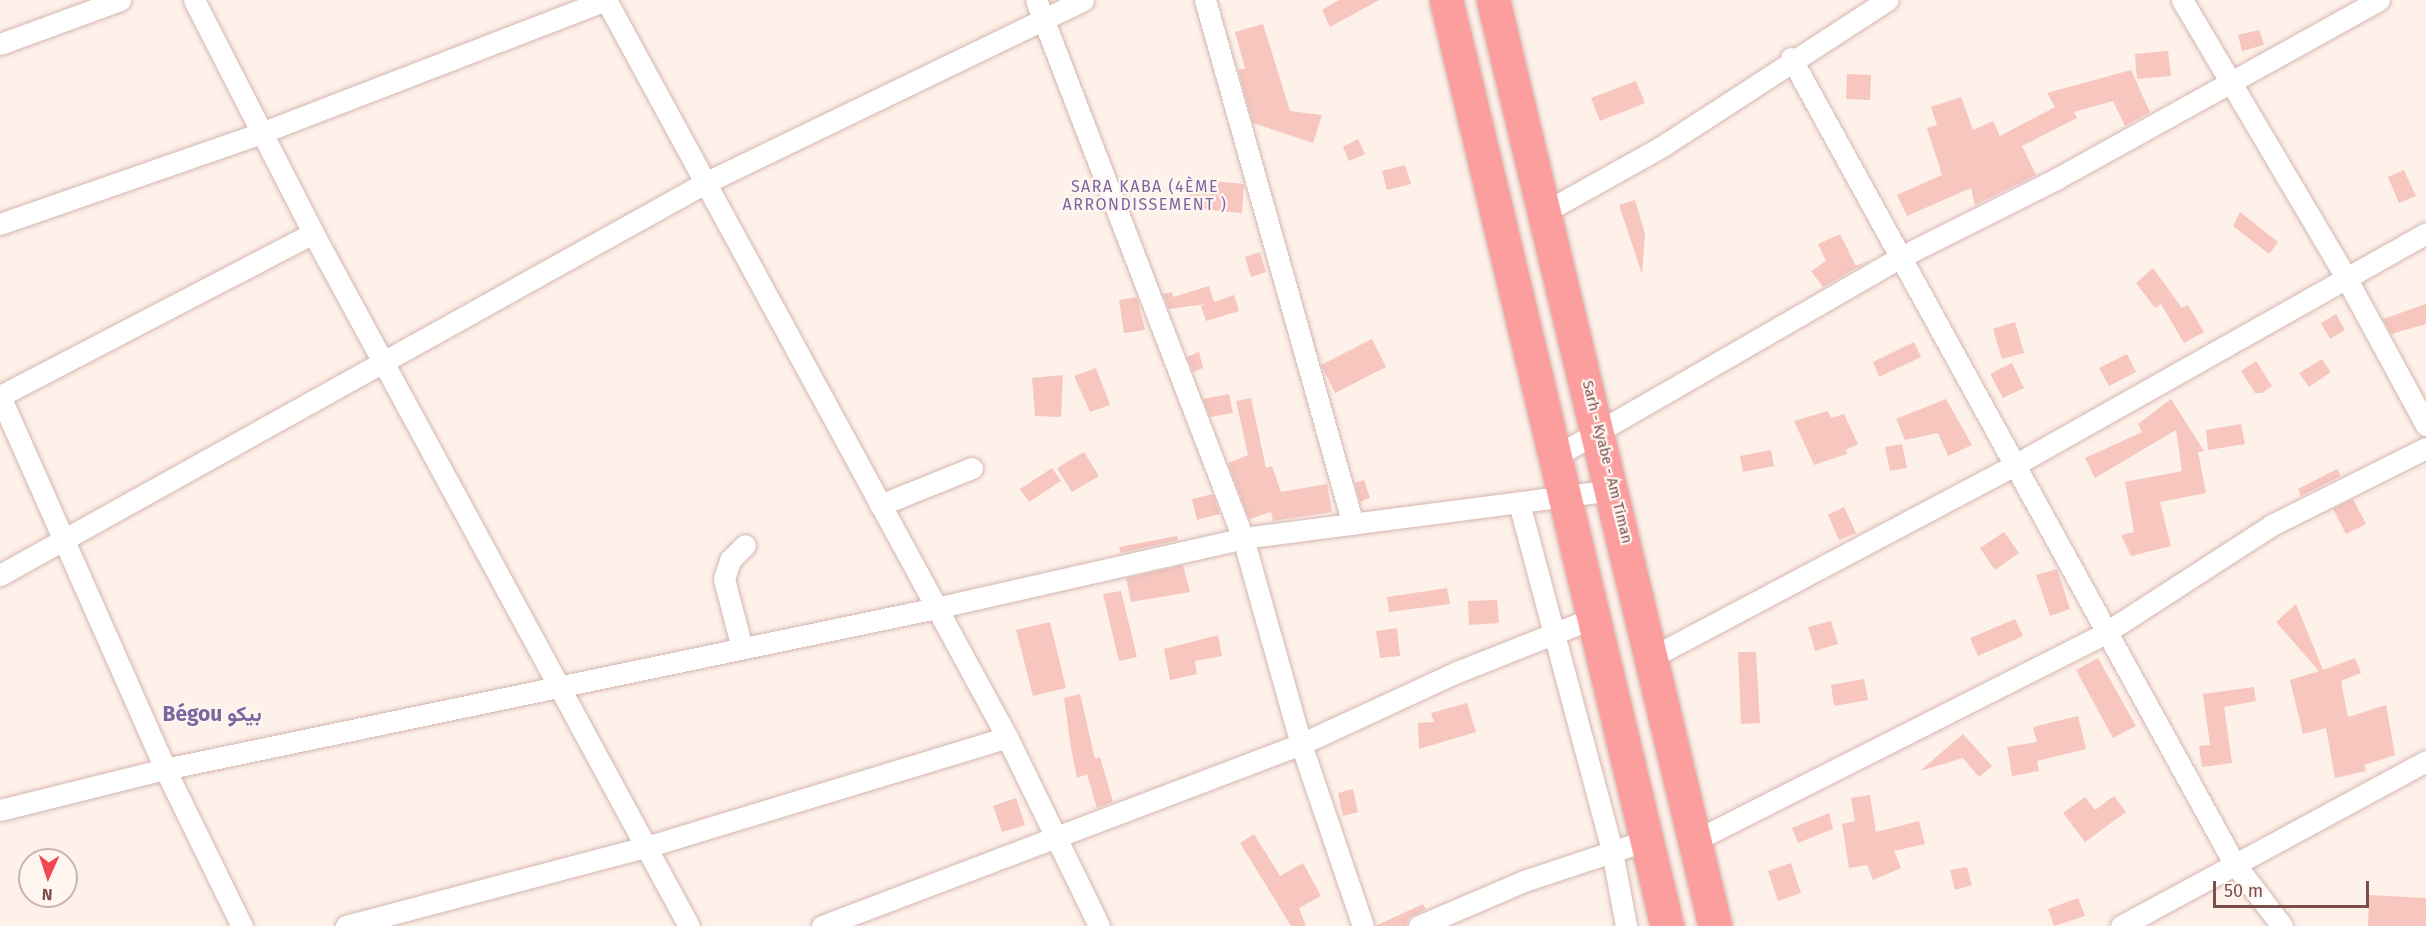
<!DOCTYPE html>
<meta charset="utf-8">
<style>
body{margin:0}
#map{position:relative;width:2426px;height:926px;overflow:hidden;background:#fef1ea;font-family:"Fira Sans",Vazirmatn,sans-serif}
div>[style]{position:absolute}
.building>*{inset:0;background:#f6c6bf}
.roads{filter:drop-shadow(0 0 2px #d4b6b0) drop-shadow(0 0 2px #d4b6b0)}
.street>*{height:21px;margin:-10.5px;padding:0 10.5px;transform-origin:10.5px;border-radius:10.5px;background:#fff}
.highway>*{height:33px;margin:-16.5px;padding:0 16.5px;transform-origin:16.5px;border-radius:16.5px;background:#fc9d9e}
span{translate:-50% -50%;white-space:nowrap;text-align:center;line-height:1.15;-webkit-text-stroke:4.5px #fff6f2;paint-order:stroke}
.street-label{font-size:15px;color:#7c4e4a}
.neighbourhood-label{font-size:16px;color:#7c669f;letter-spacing:1.5px}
.district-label{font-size:21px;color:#7c669f;font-weight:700}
.north{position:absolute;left:18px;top:848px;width:60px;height:60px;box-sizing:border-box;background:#fff6f2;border:2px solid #cbb3af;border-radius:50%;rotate:183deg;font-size:16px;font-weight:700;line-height:24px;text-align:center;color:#7c4e4a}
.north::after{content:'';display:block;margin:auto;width:21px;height:27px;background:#f04750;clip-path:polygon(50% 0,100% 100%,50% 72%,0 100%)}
.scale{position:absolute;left:2213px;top:881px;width:156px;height:27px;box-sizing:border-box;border:3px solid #7c4e4a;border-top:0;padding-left:8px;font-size:18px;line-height:21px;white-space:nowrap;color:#7c4e4a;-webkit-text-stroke:4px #fff6f2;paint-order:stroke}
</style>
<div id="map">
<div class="building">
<div style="clip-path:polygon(1339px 0,1379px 0,1330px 27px,1322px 10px)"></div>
<div style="clip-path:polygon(1263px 24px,1290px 111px,1322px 115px,1313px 143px,1253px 123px,1238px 69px,1245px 69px,1235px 32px)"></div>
<div style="clip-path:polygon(2259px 30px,2264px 45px,2242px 51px,2238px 35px)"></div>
<div style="clip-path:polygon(2168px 51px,2171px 76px,2137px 79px,2135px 54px)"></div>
<div style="clip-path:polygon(2131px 70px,2150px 112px,2125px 126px,2113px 101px,2074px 112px,2077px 118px,2022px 146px,2036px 175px,1975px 205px,1971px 188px,1907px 216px,1897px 195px,1942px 175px,1927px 128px,1937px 125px,1931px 107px,1961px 97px,1973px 130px,1993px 121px,2000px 136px,2055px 107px,2047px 93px)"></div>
<div style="clip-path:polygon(1847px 74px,1871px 75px,1870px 100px,1846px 99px)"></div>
<div style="clip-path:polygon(1636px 81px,1645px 103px,1600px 121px,1591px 98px)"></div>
<div style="clip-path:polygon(1358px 139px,1365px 154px,1349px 161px,1343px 147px)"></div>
<div style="clip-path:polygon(1405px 165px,1411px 184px,1387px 190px,1382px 171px)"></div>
<div style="clip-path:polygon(2404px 170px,2416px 196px,2399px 203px,2388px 177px)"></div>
<div style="clip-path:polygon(1191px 179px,1244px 184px,1242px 213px,1188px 208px)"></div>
<div style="clip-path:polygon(1635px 200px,1645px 234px,1642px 274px,1619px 205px)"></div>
<div style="clip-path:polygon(2240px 212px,2278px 242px,2269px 254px,2233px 226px)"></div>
<div style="clip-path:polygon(1840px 234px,1856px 266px,1869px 261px,1823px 287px,1811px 271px,1826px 261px,1818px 244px)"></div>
<div style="clip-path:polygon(1260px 252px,1266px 272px,1251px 277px,1245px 257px)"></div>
<div style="clip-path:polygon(2153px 268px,2182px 308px,2188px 305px,2204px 332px,2184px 343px,2161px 304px,2155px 308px,2136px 283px)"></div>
<div style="clip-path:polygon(1209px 286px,1214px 302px,1234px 295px,1239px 311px,1206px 321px,1201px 306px,1206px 304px,1169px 309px,1163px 294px,1172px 292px,1173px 297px)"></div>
<div style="clip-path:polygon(1137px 297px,1145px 330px,1124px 333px,1119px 300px)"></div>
<div style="clip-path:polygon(2426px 304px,2426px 324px,2391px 334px,2383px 319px)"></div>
<div style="clip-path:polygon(2336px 314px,2345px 330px,2330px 339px,2321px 323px)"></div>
<div style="clip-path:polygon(2015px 322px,2024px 353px,2002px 359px,1993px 329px)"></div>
<div style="clip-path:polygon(1372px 339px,1386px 367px,1335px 393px,1321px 365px)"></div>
<div style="clip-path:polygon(1914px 342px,1921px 357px,1879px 377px,1873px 362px)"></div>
<div style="clip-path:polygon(1199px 352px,1203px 368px,1193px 372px,1187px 357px)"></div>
<div style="clip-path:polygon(2127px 354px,2136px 372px,2109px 386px,2099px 368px)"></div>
<div style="clip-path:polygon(2322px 359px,2331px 372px,2309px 387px,2299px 373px)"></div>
<div style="clip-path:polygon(2256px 361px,2272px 386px,2262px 393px,2255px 393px,2241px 371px)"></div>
<div style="clip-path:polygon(2012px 363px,2024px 388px,2003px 398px,1990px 374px)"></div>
<div style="clip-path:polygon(1096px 368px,1110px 405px,1090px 412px,1074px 376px)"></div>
<div style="clip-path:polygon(1063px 375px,1061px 417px,1035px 416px,1032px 378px)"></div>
<div style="clip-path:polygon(1229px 394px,1233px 413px,1210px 417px,1203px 399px)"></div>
<div style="clip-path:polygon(1251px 398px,1266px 468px,1272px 466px,1281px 492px,1327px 484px,1332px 512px,1273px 521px,1271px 512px,1249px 519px,1228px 463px,1248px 455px,1236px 401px)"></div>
<div style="clip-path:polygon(1946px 399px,1972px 445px,1948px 456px,1938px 433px,1905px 440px,1896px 419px)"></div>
<div style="clip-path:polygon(2171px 399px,2204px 451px,2198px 452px,2206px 493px,2160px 502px,2171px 546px,2131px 556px,2121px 535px,2134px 532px,2125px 482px,2182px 471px,2176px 430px,2095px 478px,2085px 458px,2142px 432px,2138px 424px)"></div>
<div style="clip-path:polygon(1828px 411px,1831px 418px,1844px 414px,1858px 444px,1846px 450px,1847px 454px,1814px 465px,1794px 421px)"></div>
<div style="clip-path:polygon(2241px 424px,2245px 444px,2208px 450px,2206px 430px)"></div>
<div style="clip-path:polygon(1902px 444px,1907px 468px,1890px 471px,1885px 447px)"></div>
<div style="clip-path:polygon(1771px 450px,1774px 466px,1743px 472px,1740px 456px)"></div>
<div style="clip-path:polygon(1084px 452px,1099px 476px,1072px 492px,1057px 468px)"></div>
<div style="clip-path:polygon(1052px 468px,1061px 481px,1029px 502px,1020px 489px)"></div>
<div style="clip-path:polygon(2337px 469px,2341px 476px,2301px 496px,2298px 489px)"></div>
<div style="clip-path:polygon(1364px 480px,1370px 498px,1360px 502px,1355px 483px)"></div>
<div style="clip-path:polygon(1213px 494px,1220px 514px,1197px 520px,1192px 499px)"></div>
<div style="clip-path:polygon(2353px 499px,2366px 524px,2346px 534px,2333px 509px)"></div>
<div style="clip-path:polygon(1844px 507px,1856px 533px,1839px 540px,1828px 515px)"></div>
<div style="clip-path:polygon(2004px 532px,2019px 553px,1995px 570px,1980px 548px)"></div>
<div style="clip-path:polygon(1177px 536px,1178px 540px,1121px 553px,1119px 547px)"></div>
<div style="clip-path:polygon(1183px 565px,1190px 592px,1131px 602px,1126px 578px)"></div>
<div style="clip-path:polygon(2057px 569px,2070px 609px,2050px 616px,2036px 575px)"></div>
<div style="clip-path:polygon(1447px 588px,1450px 604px,1389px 612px,1387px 597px)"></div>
<div style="clip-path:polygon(1121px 591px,1137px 657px,1119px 661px,1103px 594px)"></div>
<div style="clip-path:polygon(1497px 600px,1499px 623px,1469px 625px,1468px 601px)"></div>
<div style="clip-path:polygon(2296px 604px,2323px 670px,2355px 658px,2361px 673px,2341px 681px,2348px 717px,2386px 705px,2395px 755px,2364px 765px,2366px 771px,2335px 778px,2326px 728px,2303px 734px,2290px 680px,2319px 671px,2276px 622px)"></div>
<div style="clip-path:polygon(2015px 619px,2023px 636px,1978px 656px,1970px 638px)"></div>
<div style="clip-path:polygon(1831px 621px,1838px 644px,1815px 651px,1808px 627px)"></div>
<div style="clip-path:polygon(1050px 622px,1066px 688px,1033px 696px,1016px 630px)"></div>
<div style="clip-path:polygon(1397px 628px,1400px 656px,1380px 658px,1376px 631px)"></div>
<div style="clip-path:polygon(1218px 635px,1222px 656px,1195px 661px,1197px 674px,1170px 680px,1164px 649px)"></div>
<div style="clip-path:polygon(1738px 652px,1756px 652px,1760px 723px,1741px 724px)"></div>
<div style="clip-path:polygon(2098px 658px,2136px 726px,2113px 738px,2076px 670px)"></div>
<div style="clip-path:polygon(1864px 679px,1868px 700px,1834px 706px,1831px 685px)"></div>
<div style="clip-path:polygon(2254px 687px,2256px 701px,2224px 707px,2232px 763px,2202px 767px,2199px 746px,2210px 745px,2203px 694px)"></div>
<div style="clip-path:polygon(1080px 694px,1095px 759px,1100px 757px,1113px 802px,1097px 808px,1087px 774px,1077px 778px,1071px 748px,1064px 698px)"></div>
<div style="clip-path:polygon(1467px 703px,1476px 732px,1419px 749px,1418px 723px,1434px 722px,1431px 713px)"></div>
<div style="clip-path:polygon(2078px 716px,2086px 749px,2037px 761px,2039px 771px,2012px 776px,2007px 747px,2037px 742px,2033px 727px)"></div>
<div style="clip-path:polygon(1963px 734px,1992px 766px,1979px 777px,1963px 758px,1920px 771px)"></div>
<div style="clip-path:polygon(1353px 789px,1358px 812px,1343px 816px,1338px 793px)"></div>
<div style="clip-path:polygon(1870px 795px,1876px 832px,1919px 821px,1925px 844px,1894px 851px,1901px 868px,1873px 880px,1867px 865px,1849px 868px,1842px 824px,1855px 821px,1851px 798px)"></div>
<div style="clip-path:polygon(2114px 796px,2126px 812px,2085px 842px,2063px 813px,2085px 797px,2095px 810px)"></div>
<div style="clip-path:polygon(1016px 798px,1025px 825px,1002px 832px,993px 806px)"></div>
<div style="clip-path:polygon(1829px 813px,1833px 829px,1798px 843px,1792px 828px)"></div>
<div style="clip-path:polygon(1254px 834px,1280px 876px,1303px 863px,1321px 896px,1299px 908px,1306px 926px,1291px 926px,1240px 843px)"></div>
<div style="clip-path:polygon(1791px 863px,1801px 893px,1778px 901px,1768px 871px)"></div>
<div style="clip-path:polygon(1967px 867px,1972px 885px,1955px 890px,1950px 870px)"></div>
<div style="clip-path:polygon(2369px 895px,2426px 898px,2426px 926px,2368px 926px)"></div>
<div style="clip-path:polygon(2078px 898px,2085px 916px,2054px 926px,2048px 909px)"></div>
<div style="clip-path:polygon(1423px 904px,1426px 909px,1409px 918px,1406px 926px,1375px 926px)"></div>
</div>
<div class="roads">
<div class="street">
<div style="left:194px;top:0;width:262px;rotate:62.9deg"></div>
<div style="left:313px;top:233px;width:788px;rotate:61.52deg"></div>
<div style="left:606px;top:0;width:839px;rotate:61.45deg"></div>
<div style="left:1007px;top:737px;width:210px;rotate:64deg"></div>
<div style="left:1036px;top:0;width:576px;rotate:68.96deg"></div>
<div style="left:1243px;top:538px;width:214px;rotate:74.3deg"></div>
<div style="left:1301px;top:744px;width:192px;rotate:71.2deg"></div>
<div style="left:1205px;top:0;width:541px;rotate:74.24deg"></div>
<div style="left:2182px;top:0;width:318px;rotate:59.4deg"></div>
<div style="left:2344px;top:274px;width:172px;rotate:61.5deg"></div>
<div style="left:0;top:44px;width:128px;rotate:-20.1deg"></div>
<div style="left:1791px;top:58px;width:919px;rotate:61.18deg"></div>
<div style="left:2234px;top:863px;width:79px;rotate:52.7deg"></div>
<div style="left:1541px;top:214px;width:137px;rotate:-29.2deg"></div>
<div style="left:1661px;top:147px;width:270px;rotate:-33deg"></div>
<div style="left:0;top:224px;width:276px;rotate:-19.2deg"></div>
<div style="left:261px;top:133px;width:369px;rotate:-21.1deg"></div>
<div style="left:0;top:396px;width:408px;rotate:66.1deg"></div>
<div style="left:165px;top:769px;width:175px;rotate:63.9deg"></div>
<div style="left:0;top:396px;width:353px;rotate:-27.5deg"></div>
<div style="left:1556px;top:456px;width:398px;rotate:-30deg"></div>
<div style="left:1901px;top:257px;width:174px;rotate:-26.7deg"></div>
<div style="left:2056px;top:179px;width:369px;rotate:-29deg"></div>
<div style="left:1519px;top:503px;width:360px;rotate:75deg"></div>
<div style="left:1612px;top:851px;width:76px;rotate:79.4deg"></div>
<div style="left:880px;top:505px;width:99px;rotate:-21.9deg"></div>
<div style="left:0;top:575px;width:804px;rotate:-29.08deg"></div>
<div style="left:703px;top:184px;width:422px;rotate:-25.8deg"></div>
<div style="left:742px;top:648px;width:71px;rotate:-104.6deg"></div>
<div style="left:724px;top:579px;width:20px;rotate:-72deg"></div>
<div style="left:730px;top:560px;width:21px;rotate:-45deg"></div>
<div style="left:1654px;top:656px;width:406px;rotate:-27.9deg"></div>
<div style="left:2013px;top:466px;width:474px;rotate:-29.4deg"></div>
<div style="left:0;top:810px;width:170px;rotate:-14deg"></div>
<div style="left:165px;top:769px;width:788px;rotate:-11.79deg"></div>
<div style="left:936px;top:608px;width:315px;rotate:-12.8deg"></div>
<div style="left:1243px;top:538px;width:375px;rotate:-7.4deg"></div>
<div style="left:1694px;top:841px;width:461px;rotate:-26.8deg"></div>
<div style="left:2105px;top:633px;width:199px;rotate:-32.9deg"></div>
<div style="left:2272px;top:525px;width:172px;rotate:-26.6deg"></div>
<div style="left:346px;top:926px;width:310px;rotate:-14.8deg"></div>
<div style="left:646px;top:847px;width:377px;rotate:-16.9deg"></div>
<div style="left:822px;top:926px;width:512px;rotate:-20.8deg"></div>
<div style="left:1301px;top:744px;width:172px;rotate:-24.8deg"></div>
<div style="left:1457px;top:672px;width:149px;rotate:-21.6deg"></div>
<div style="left:1419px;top:926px;width:114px;rotate:-23.2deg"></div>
<div style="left:1524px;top:881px;width:130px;rotate:-18.4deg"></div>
<div style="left:2121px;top:926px;width:347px;rotate:-28.4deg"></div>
</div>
<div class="highway">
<div style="left:1446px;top:0;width:952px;rotate:76.58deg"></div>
<div style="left:1493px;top:0;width:952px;rotate:76.52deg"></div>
</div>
</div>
<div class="street-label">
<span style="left:1607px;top:462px;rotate:76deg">Sarh - Kyabe - Am Timan</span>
</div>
<div class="neighbourhood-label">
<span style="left:1145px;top:196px">SARA KABA (4ÈME<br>ARRONDISSEMENT )</span>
</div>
<div class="district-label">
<span style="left:212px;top:714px">Bégou بيكو</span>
</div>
<div class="north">N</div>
<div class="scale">50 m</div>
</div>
